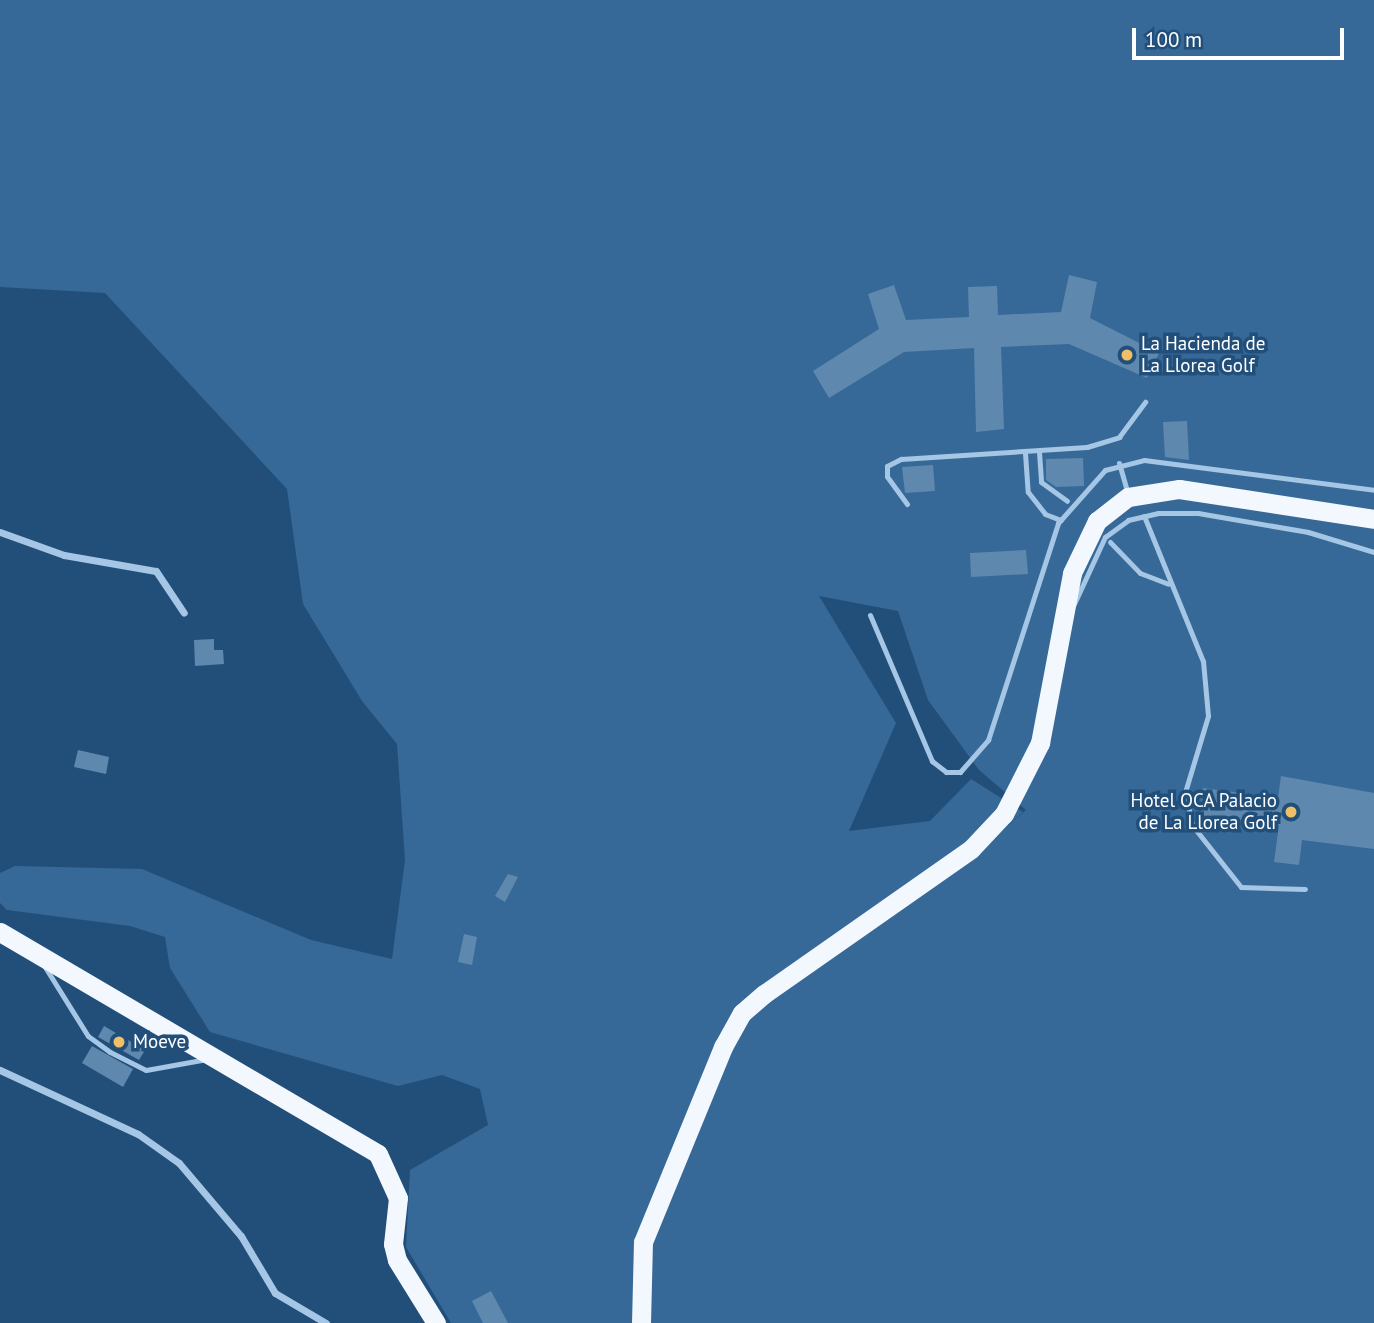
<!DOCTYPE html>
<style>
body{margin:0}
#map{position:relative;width:1374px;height:1323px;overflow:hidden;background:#224f7a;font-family:"PT Sans",sans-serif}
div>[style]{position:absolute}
.green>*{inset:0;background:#366998}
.building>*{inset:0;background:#5f88ae}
.service>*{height:5px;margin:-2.5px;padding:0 2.5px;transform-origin:2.5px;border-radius:2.5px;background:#a5c6e5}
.minor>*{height:7px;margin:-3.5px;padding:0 3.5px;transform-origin:3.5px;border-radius:3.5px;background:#a5c6e5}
.trunk>*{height:19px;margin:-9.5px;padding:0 9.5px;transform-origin:9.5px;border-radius:9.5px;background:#f2f8fe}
.dots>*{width:19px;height:19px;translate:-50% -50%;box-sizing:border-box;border:4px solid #224f7a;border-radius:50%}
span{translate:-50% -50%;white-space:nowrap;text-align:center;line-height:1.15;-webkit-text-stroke:7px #224f7a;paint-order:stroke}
.poi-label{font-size:19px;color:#fff}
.left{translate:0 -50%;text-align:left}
.right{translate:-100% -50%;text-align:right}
.scale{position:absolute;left:1132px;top:28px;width:212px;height:32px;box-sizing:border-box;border:4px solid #fff;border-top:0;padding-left:9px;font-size:21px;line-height:24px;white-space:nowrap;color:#fff;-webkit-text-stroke:5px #224f7a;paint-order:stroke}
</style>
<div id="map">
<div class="green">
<div style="clip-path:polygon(evenodd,0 0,1374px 0,1374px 1323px,451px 1323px,406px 1247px,410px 1170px,488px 1125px,480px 1089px,442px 1075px,398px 1086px,210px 1032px,170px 968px,165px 937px,130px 926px,7px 910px,0 903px,0 873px,15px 866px,142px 869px,311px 940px,392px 959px,405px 860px,397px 744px,362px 701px,303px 604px,287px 489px,105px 293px,0 287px,0 0,819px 596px,898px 611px,928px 700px,979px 770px,1026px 810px,994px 838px,1023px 812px,971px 779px,930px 821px,849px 831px,896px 723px,819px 596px)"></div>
</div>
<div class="building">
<div style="clip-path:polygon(1069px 275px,1097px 282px,1090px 318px,1159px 353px,1147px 378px,1069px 344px,1001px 347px,1004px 429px,976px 432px,974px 348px,904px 352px,829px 398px,813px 371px,879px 329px,868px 294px,894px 285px,906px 320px,969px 317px,968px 287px,997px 286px,998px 315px,1061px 312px)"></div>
<div style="clip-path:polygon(1187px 421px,1189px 460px,1165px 457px,1163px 422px)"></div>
<div style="clip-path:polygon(1083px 458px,1084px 486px,1056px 487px,1046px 480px,1046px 459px)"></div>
<div style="clip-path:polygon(933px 465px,935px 491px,905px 493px,902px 467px)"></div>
<div style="clip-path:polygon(1026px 550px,1028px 574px,971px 577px,970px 553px)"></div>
<div style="clip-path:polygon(214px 639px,214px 650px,223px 650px,224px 664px,195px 666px,194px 640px)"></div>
<div style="clip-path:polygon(78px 750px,109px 757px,106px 774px,74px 767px)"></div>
<div style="clip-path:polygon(1281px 776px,1374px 793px,1374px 849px,1302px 840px,1299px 865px,1274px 862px,1279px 825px,1200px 815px,1203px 788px,1278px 798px)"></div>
<div style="clip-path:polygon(508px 874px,518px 877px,505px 902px,495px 896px)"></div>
<div style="clip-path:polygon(464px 934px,477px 937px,472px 965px,458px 962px)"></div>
<div style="clip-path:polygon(104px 1026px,145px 1050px,139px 1060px,98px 1037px)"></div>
<div style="clip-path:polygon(92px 1046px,133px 1069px,123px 1087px,82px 1063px)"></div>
<div style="clip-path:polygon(491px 1291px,508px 1323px,483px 1323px,472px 1301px)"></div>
</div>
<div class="service">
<div style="left:1039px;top:452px;width:30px;rotate:86deg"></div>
<div style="left:1041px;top:482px;width:32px;rotate:36deg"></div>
<div style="left:1025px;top:453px;width:39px;rotate:86deg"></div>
<div style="left:1028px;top:492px;width:28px;rotate:52deg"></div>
<div style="left:1045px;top:514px;width:17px;rotate:21deg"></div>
<div style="left:1119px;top:463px;width:32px;rotate:74deg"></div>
<div style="left:907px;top:504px;width:34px;rotate:-126deg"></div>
<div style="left:887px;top:476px;width:10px;rotate:-90deg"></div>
<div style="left:887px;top:466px;width:16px;rotate:-27deg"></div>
<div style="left:901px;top:459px;width:186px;rotate:-3.7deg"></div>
<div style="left:1087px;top:447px;width:34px;rotate:-17deg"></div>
<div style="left:1119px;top:437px;width:44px;rotate:-53.4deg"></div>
<div style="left:1144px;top:516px;width:157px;rotate:67.9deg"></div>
<div style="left:1203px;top:661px;width:55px;rotate:84.8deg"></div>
<div style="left:1208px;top:716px;width:79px;rotate:106.8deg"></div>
<div style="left:1185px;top:792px;width:34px;rotate:78deg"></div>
<div style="left:1192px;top:825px;width:79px;rotate:51.7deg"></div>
<div style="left:1241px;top:887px;width:64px;rotate:1.8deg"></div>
<div style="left:1110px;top:542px;width:43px;rotate:45.9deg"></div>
<div style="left:1140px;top:573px;width:30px;rotate:21deg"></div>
<div style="left:1074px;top:604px;width:74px;rotate:-65.2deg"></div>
<div style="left:1105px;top:537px;width:29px;rotate:-36deg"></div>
<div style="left:1128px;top:520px;width:31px;rotate:-13deg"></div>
<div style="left:1158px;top:513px;width:40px"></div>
<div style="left:1198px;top:513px;width:112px;rotate:9.8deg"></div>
<div style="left:1308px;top:532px;width:69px;rotate:16.9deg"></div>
<div style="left:870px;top:615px;width:159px;rotate:67deg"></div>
<div style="left:932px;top:761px;width:18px;rotate:38deg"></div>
<div style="left:946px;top:772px;width:14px"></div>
<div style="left:960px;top:772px;width:43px;rotate:-48.8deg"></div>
<div style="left:988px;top:740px;width:228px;rotate:-72.1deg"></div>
<div style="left:1058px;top:523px;width:71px;rotate:-48.4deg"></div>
<div style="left:1105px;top:470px;width:40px;rotate:-14.4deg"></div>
<div style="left:1144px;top:460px;width:232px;rotate:7.4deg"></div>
<div style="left:45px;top:967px;width:81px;rotate:58.1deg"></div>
<div style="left:88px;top:1036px;width:27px;rotate:36deg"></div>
<div style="left:110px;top:1052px;width:40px;rotate:26.6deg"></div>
<div style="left:146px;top:1070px;width:62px;rotate:-10.2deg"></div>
</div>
<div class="minor">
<div style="left:0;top:532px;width:68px;rotate:19.8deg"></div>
<div style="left:64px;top:555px;width:93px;rotate:9.9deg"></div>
<div style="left:156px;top:571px;width:50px;rotate:56.3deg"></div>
<div style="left:0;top:1070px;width:152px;rotate:24.9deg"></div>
<div style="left:138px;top:1134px;width:50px;rotate:35.3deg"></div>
<div style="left:179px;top:1163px;width:96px;rotate:49.7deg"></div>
<div style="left:241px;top:1236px;width:66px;rotate:59.2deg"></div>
<div style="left:275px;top:1293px;width:59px;rotate:30.5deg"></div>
</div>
<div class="trunk">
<div style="left:0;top:932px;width:438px;rotate:30.4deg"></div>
<div style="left:378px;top:1154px;width:48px;rotate:65.6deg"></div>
<div style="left:398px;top:1198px;width:46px;rotate:96.2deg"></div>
<div style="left:393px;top:1244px;width:16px;rotate:76deg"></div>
<div style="left:397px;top:1260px;width:74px;rotate:58.2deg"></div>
<div style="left:641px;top:1323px;width:81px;rotate:-88.6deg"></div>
<div style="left:643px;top:1242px;width:211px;rotate:-67.7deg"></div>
<div style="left:723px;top:1047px;width:39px;rotate:-61deg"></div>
<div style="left:742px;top:1013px;width:29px;rotate:-41deg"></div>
<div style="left:764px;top:994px;width:253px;rotate:-35deg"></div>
<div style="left:971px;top:849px;width:48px;rotate:-46.7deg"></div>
<div style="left:1004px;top:814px;width:80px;rotate:-63.1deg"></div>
<div style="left:1040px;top:743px;width:173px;rotate:-79.3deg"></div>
<div style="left:1072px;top:573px;width:58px;rotate:-64.3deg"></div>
<div style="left:1097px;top:521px;width:39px;rotate:-38deg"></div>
<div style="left:1128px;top:497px;width:52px;rotate:-8.9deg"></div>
<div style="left:1179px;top:489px;width:197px;rotate:8.7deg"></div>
</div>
<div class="dots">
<div style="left:1127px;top:355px;background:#f0bf67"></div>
<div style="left:1291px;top:812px;background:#f0bf67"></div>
<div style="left:119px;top:1042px;background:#f0bf67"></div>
</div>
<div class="poi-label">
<span class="left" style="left:1141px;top:355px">La Hacienda de<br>La Llorea Golf</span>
<span class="right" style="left:1277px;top:812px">Hotel OCA Palacio<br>de La Llorea Golf</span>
<span class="left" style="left:133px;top:1042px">Moeve</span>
</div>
<div class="scale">100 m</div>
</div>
